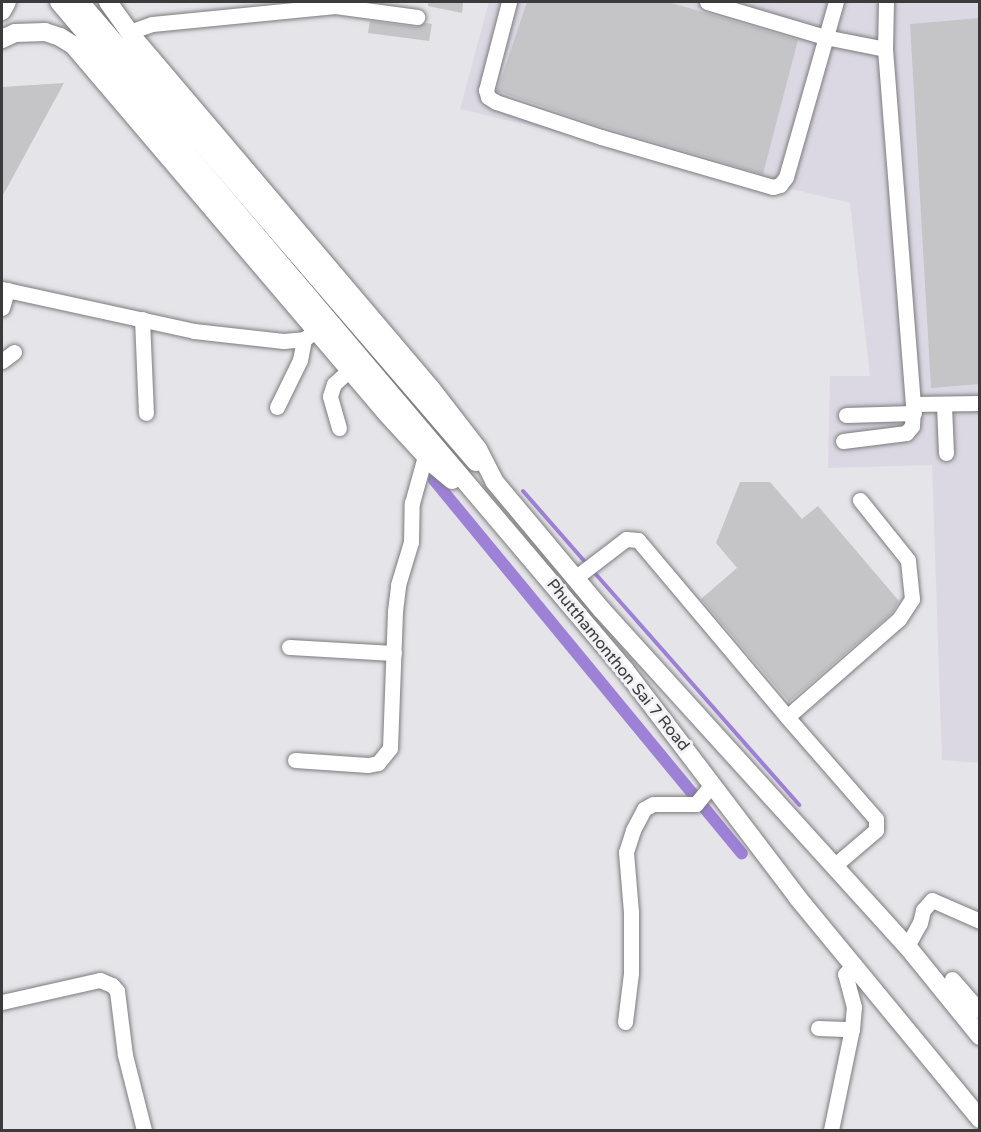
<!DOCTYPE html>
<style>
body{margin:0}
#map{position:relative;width:981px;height:1132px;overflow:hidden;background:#e5e4e8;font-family:"Varela Round",sans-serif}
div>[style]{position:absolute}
.built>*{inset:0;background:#dbd8e3}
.stream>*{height:4px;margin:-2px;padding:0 2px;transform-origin:2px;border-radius:2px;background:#9d81d7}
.canal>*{height:12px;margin:-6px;padding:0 6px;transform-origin:6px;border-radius:6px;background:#9d81d7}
.building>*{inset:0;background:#c5c5c8}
.roads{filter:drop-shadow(0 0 2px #7c7b7e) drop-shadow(0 0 2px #7c7b7e)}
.minor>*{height:15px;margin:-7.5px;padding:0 7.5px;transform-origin:7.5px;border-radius:7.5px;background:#fff}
.major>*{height:18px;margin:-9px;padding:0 9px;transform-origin:9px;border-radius:9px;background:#fff}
span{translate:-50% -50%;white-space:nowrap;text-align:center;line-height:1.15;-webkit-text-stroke:6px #f2f2f5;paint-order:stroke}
.street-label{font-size:16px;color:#3b3b3c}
.frame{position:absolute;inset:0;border:3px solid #3b3b3c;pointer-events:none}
</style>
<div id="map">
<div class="built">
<div style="clip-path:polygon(489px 2px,979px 2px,979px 763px,942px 760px,932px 465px,828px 468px,830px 376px,870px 376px,850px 203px,460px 109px)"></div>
</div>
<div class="stream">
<div style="left:523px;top:491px;width:96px;rotate:48.8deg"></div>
<div style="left:593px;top:571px;width:312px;rotate:48.6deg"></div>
</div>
<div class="canal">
<div style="left:434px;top:480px;width:484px;rotate:50.5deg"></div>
</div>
<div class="building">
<div style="clip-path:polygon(428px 2px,463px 2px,462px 13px,428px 6px)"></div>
<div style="clip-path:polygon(527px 2px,668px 2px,798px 40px,763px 174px,594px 124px,497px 91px)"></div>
<div style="clip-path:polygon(980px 18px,980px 384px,931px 388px,910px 24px)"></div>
<div style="clip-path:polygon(370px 21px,416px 27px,425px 23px,432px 24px,429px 41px,368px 33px)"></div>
<div style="clip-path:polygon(64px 83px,2px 197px,2px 87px)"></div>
<div style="clip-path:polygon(740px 482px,770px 482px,802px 519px,818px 506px,899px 601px,892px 613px,789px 702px,701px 599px,737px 568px,716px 543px)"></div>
</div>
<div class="roads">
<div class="minor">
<div style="left:509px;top:2px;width:91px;rotate:104.6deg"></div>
<div style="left:486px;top:90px;width:7px;rotate:74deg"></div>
<div style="left:488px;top:97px;width:9px;rotate:32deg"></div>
<div style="left:496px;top:102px;width:111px;rotate:18.4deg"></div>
<div style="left:601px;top:137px;width:179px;rotate:16.2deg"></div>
<div style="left:773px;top:187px;width:7px;rotate:-16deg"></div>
<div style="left:780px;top:185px;width:10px;rotate:-53deg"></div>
<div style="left:786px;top:177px;width:182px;rotate:-74.1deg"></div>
<div style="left:707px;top:2px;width:123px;rotate:16.5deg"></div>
<div style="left:825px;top:37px;width:61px;rotate:11.3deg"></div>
<div style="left:886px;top:2px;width:47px;rotate:91.2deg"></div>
<div style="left:885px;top:49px;width:356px;rotate:85.5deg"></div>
<div style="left:913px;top:404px;width:67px;rotate:-0.9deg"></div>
<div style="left:129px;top:32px;width:24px;rotate:-19deg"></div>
<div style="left:152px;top:24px;width:184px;rotate:-5.6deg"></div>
<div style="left:335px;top:6px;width:83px;rotate:7.6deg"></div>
<div style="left:2px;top:289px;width:197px;rotate:12.3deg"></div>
<div style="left:194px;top:331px;width:90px;rotate:6.4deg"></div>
<div style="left:283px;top:341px;width:21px;rotate:-5deg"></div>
<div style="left:304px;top:339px;width:14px;rotate:-34deg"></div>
<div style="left:2px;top:308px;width:19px;rotate:-74deg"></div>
<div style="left:142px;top:319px;width:94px;rotate:87.6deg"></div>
<div style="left:2px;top:361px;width:15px;rotate:-37deg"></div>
<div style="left:944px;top:405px;width:48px;rotate:87.6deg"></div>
<div style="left:277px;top:407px;width:52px;rotate:-63.9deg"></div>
<div style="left:300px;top:360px;width:21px;rotate:-79deg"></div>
<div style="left:846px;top:415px;width:68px;rotate:-1.7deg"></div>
<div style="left:339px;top:428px;width:33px;rotate:-106deg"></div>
<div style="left:330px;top:396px;width:13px;rotate:-72deg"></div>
<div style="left:334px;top:384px;width:21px;rotate:-43deg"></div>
<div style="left:843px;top:441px;width:64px;rotate:-7.2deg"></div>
<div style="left:906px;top:433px;width:9px;rotate:-49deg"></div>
<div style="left:912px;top:426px;width:22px;rotate:-87deg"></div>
<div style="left:575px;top:578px;width:64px;rotate:-37.4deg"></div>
<div style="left:626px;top:539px;width:12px;rotate:5deg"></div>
<div style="left:638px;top:540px;width:231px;rotate:49.9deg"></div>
<div style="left:289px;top:647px;width:105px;rotate:3.3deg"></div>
<div style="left:295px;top:760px;width:73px;rotate:3.9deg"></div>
<div style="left:368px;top:765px;width:10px;rotate:-11deg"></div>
<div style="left:378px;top:763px;width:19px;rotate:-51deg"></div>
<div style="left:390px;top:748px;width:137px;rotate:-87.9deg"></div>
<div style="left:395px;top:611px;width:26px;rotate:-83deg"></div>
<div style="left:398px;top:585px;width:45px;rotate:-73.2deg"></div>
<div style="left:411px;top:542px;width:39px;rotate:-89deg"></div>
<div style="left:412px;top:503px;width:49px;rotate:-74.5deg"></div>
<div style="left:835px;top:865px;width:54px;rotate:-40.5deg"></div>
<div style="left:876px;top:830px;width:11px;rotate:-90deg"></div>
<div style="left:876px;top:819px;width:135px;rotate:-131.1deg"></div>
<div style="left:787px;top:717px;width:149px;rotate:-41.2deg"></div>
<div style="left:899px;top:619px;width:24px;rotate:-57deg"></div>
<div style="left:912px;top:599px;width:39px;rotate:-96deg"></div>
<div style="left:908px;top:560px;width:77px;rotate:-128.7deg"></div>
<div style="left:907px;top:946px;width:26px;rotate:-61deg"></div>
<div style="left:920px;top:923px;width:13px;rotate:-77deg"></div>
<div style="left:923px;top:910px;width:13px;rotate:-48deg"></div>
<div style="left:932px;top:900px;width:52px;rotate:23.6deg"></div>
<div style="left:952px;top:979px;width:43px;rotate:48.8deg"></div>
<div style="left:2px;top:1002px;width:100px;rotate:-12.7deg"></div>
<div style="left:100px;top:980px;width:13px;rotate:23deg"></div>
<div style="left:112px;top:985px;width:8px;rotate:50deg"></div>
<div style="left:117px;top:991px;width:64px;rotate:82.9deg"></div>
<div style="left:125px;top:1055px;width:77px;rotate:75.8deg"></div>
<div style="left:625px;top:1022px;width:49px;rotate:-83deg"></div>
<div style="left:631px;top:973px;width:61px;rotate:-90deg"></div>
<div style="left:631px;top:912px;width:60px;rotate:-94.8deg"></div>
<div style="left:626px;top:852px;width:23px;rotate:-72deg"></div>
<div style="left:633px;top:830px;width:24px;rotate:-62deg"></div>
<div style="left:644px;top:809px;width:10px;rotate:-29deg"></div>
<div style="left:653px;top:804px;width:43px"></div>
<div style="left:696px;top:804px;width:26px;rotate:-51deg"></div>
<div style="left:818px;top:1028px;width:34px;rotate:2deg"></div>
<div style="left:831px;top:1130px;width:103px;rotate:-78.3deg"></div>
<div style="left:852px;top:1029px;width:22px;rotate:-85deg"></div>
<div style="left:854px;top:1007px;width:34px;rotate:-105deg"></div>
<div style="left:845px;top:974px;width:13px;rotate:-45deg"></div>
</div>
<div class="major">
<div style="left:59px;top:2px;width:876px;rotate:49.73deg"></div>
<div style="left:625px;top:670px;width:285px;rotate:52.8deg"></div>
<div style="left:797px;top:897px;width:288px;rotate:50.5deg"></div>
<div style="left:80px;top:2px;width:607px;rotate:49.28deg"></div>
<div style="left:108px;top:2px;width:43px;rotate:54.5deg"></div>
<div style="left:133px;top:37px;width:459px;rotate:49.7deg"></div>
<div style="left:430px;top:387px;width:78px;rotate:52.3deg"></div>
<div style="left:478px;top:449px;width:36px;rotate:63deg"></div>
<div style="left:494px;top:481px;width:168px;rotate:50.1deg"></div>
<div style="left:602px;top:610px;width:454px;rotate:47.8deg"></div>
<div style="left:907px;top:946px;width:116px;rotate:51deg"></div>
<div style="left:2px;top:11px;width:10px;rotate:-61deg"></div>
<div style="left:2px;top:39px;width:14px;rotate:-25deg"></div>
<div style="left:15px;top:33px;width:30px;rotate:-2deg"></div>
<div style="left:45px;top:32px;width:16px;rotate:18deg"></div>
<div style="left:60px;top:37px;width:15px;rotate:32deg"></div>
<div style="left:73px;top:45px;width:482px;rotate:49.6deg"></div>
<div style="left:385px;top:412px;width:71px;rotate:47.3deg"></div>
<div style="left:433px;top:464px;width:25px;rotate:40deg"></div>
</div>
</div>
<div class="street-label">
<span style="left:618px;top:665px;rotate:51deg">Phutthamonthon Sai 7 Road</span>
</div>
<div class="frame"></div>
</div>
